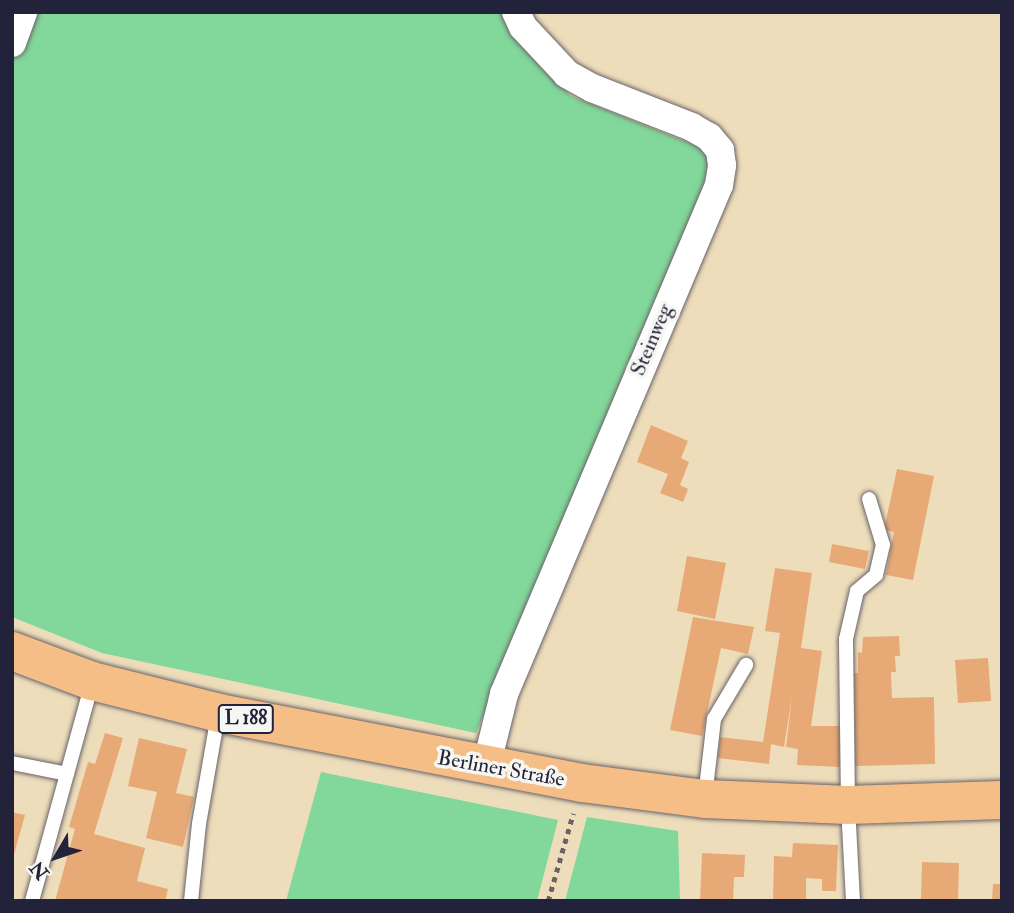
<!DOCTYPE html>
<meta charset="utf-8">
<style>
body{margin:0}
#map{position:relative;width:1014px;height:913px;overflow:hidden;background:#edb;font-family:"IM FELL Double Pica",serif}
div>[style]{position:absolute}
.green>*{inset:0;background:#82d79a}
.building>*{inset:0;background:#e7aa76}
.path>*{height:4.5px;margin-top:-2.25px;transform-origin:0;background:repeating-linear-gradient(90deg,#696368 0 5px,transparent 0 10px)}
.roads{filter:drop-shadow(0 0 2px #696368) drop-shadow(0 0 2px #696368)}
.lane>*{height:14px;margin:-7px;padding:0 7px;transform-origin:7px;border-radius:7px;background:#fff}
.street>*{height:28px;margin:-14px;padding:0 14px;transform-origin:14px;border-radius:14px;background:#fff}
.primary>*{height:38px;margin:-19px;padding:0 19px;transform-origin:19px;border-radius:19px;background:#f6be87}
span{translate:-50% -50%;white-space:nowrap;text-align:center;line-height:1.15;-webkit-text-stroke:7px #f6f6f2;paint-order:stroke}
.shield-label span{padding:2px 5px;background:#f6f6f2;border:2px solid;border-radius:5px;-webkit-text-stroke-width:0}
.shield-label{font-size:19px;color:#22223b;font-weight:700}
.street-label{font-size:21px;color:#22223b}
.frame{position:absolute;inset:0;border:14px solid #22223b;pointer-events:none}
.north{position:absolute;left:21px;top:822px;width:70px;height:70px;-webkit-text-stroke:5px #f6f6f2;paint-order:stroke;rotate:231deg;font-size:19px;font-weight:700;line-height:28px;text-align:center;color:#22223b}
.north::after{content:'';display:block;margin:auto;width:24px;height:32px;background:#22223b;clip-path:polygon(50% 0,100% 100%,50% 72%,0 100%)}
</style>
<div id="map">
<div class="green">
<div style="clip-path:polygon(12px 12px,503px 12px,508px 29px,571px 96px,704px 149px,713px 174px,476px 733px,102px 653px,12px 617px)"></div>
<div style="clip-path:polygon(321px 772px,558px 820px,537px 901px,286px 901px)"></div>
<div style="clip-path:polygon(587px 817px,678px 831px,680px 901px,565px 901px)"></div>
</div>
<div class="building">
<div style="clip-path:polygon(651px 425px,688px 441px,681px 458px,689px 462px,680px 485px,688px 489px,683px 502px,660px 493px,668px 474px,637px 462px)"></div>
<div style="clip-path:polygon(897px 469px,934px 476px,913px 580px,886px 575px,894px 532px,884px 530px)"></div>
<div style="clip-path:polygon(832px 544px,869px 551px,865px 569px,829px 562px)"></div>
<div style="clip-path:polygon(687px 556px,726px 563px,715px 619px,677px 611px)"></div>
<div style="clip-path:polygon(775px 568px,812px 573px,801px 648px,822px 651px,811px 726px,841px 726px,841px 767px,797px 765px,798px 749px,786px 747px,792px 697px,784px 747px,771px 744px,769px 764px,718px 758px,720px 737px,763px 742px,780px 633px,765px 631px)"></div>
<div style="clip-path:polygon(693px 617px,754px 627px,748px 654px,721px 648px,702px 736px,670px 730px)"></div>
<div style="clip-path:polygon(899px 636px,900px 656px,895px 656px,896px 672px,891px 672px,892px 698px,934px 697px,935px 764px,855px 766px,854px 673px,858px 673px,858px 652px,862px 653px,863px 637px)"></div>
<div style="clip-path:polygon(988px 658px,991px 701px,958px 703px,955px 660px)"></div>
<div style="clip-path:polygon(105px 733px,123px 738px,94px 834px,145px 848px,137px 881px,168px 889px,165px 901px,55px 901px,75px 829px,69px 827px,88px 762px,95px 764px)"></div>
<div style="clip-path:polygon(139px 738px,187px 749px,176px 793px,194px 797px,183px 847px,146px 838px,157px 792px,128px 786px)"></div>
<div style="clip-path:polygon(12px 812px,25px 815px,13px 858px,12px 858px)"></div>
<div style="clip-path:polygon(793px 843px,838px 845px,836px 891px,822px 891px,822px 879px,806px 878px,806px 901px,773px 901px,774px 856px,792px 857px)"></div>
<div style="clip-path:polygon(702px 853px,745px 855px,744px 877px,734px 877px,733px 901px,700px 901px)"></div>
<div style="clip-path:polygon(922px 862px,959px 863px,958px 900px,921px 899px)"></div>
<div style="clip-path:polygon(993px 884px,1002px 884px,1002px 901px,992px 901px)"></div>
</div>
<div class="path">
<div style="left:548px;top:901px;width:91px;rotate:-74deg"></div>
</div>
<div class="roads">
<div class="lane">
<div style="left:12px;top:763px;width:56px;rotate:11.3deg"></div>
<div style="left:705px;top:797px;width:79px;rotate:-83.4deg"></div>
<div style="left:714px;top:719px;width:63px;rotate:-59.3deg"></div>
<div style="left:32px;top:901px;width:226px;rotate:-74.6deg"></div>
<div style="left:191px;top:901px;width:77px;rotate:-84.1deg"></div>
<div style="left:199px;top:824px;width:111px;rotate:-80.1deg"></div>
<div style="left:853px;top:901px;width:96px;rotate:-93deg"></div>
<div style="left:848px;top:805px;width:166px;rotate:-90.7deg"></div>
<div style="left:846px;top:639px;width:49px;rotate:-77.1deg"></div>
<div style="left:857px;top:591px;width:25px;rotate:-40deg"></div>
<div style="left:876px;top:575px;width:31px;rotate:-77deg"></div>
<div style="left:883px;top:545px;width:48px;rotate:-106.9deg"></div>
</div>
<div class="street">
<div style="left:12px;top:43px;width:33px;rotate:-70deg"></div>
<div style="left:486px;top:767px;width:75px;rotate:-76.1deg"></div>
<div style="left:504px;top:694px;width:553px;rotate:-67.1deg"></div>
<div style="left:719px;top:185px;width:20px;rotate:-81deg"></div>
<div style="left:722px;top:165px;width:15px;rotate:-98deg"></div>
<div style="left:720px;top:150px;width:17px;rotate:-130deg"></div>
<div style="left:709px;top:137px;width:20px;rotate:-150deg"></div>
<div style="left:692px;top:127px;width:107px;rotate:-158.7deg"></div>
<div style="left:592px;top:88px;width:29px;rotate:-151deg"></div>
<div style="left:567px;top:74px;width:64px;rotate:-133.1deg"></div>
<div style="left:523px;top:27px;width:17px;rotate:-115deg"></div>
</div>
<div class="primary">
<div style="left:12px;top:651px;width:85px;rotate:20.6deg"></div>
<div style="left:92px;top:681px;width:131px;rotate:14.1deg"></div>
<div style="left:219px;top:713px;width:370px;rotate:10.9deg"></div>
<div style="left:582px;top:783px;width:124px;rotate:7.4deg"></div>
<div style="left:705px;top:799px;width:143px;rotate:2.4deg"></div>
<div style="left:848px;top:805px;width:154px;rotate:-1.9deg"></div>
</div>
</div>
<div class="shield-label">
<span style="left:246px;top:719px">L 188</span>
</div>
<div class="street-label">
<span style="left:652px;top:340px;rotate:-67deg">Steinweg</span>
<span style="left:501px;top:769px;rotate:10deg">Berliner Straße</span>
</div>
<div class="frame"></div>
<div class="north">N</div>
</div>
